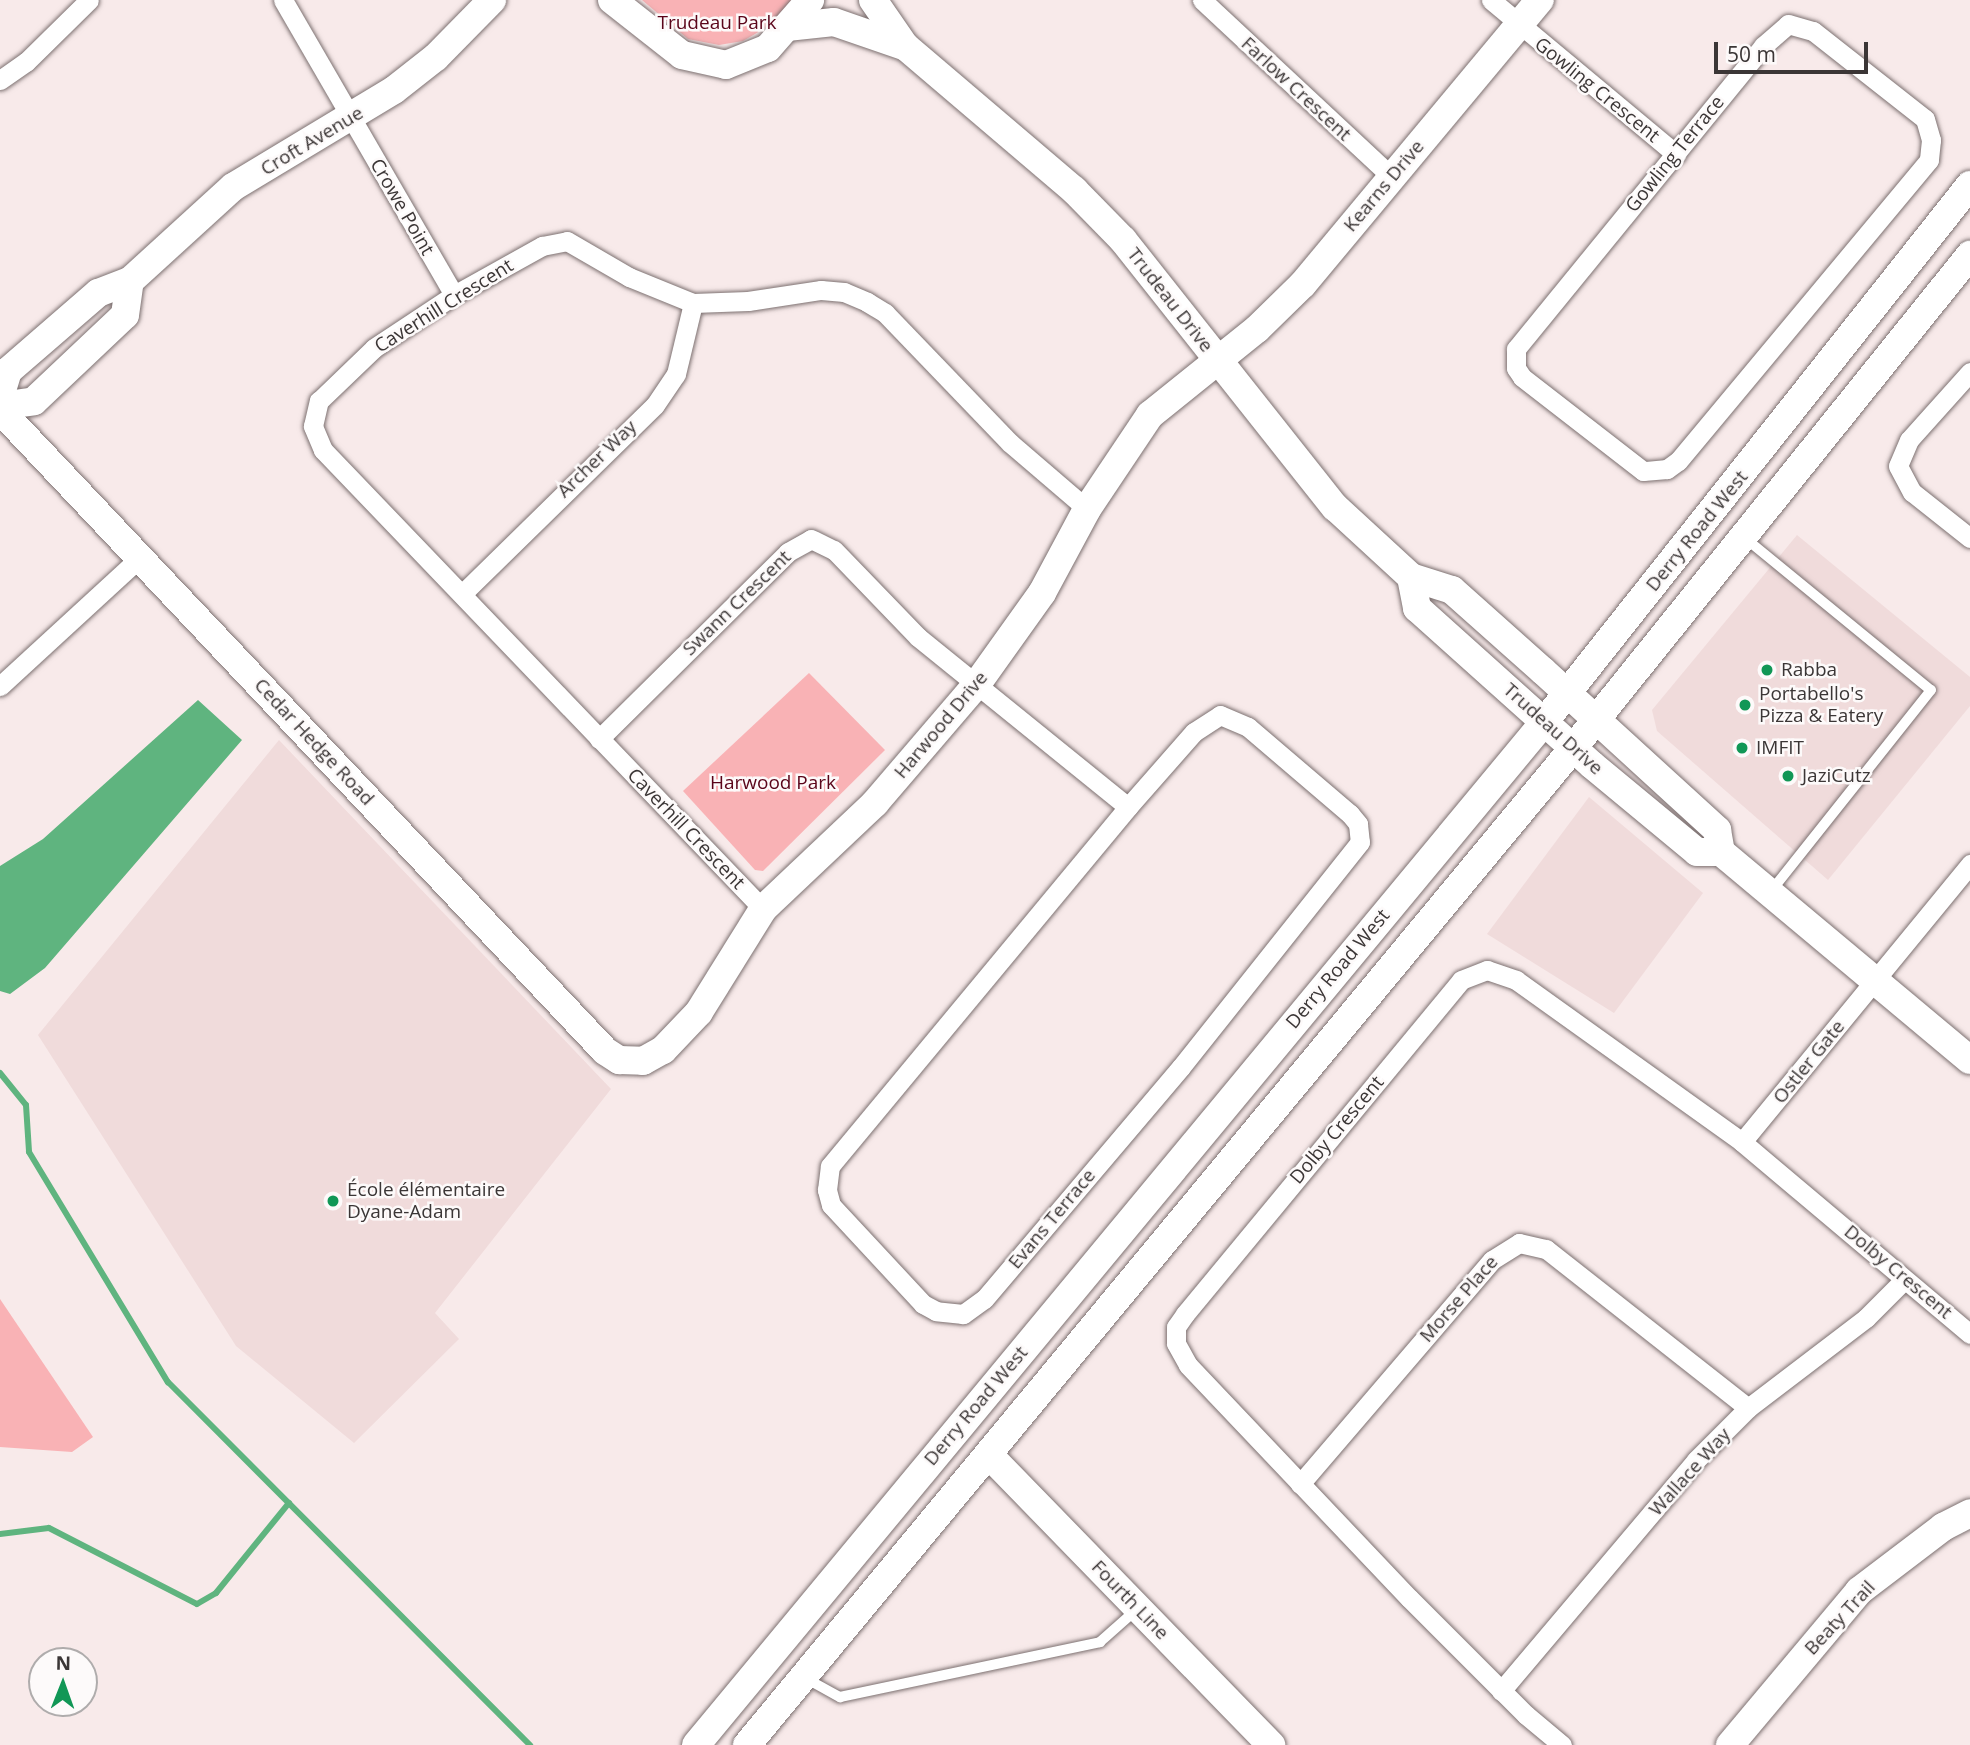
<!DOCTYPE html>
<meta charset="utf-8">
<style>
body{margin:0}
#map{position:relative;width:1970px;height:1745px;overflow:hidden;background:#f8eaea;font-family:"Open Sans",sans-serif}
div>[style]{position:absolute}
.built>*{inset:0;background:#f0dbdb}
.green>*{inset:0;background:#f9b2b5}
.water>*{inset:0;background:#5fb47f}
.stream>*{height:6px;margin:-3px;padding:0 3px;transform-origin:3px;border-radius:3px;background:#5fb47f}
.roads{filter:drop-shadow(0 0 2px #7c7070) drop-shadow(0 0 2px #7c7070)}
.lane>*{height:10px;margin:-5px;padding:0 5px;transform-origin:5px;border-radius:5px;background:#fff}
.street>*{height:19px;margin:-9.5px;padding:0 9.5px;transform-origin:9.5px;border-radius:9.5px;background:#fff}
.secondary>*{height:28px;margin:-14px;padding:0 14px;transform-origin:14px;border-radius:14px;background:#fff}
.dots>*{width:19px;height:19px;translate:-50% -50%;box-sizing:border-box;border:4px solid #fdfafa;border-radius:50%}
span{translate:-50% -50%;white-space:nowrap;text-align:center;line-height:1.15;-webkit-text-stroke:5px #fdfafa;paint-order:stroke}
.park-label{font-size:19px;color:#5a0419}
.street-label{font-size:19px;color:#3b3636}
.poi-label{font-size:19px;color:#3b3636}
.left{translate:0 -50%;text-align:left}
.north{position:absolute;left:28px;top:1647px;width:70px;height:70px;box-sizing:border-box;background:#fdfafa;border:2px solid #afacac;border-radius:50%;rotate:1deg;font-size:19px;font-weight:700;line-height:28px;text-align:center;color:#3b3636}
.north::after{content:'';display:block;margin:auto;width:24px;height:32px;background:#119756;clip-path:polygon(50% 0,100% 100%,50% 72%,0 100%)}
.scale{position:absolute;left:1714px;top:42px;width:154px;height:32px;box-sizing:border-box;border:4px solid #3b3636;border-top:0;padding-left:9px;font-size:21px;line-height:24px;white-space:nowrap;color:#3b3636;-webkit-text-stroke:5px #fdfafa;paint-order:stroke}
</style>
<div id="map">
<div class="built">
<div style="clip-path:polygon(1797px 535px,1970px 677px,1970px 706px,1828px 880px,1657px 731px,1652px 710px)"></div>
<div style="clip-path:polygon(279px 740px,611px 1089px,435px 1313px,459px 1339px,354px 1443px,236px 1346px,38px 1035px)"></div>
<div style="clip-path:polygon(1589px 797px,1703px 893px,1614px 1013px,1487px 934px)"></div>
</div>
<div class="green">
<div style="clip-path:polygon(642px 0,792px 0,772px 24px,743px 41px,719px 45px,688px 39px)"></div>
<div style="clip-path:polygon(809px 673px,885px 750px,763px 871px,755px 870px,683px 791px)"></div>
<div style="clip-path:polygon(0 1299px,93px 1437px,72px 1452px,0 1447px)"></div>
</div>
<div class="water">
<div style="clip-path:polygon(198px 700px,242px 740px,45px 968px,10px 994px,0 991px,0 866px,43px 839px)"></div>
</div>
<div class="stream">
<div style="left:0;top:1073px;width:41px;rotate:50.9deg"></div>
<div style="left:26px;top:1105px;width:47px;rotate:86.3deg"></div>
<div style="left:29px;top:1152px;width:269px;rotate:58.9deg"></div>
<div style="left:168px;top:1382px;width:513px;rotate:45.08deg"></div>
<div style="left:0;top:1534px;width:49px;rotate:-7deg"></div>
<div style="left:49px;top:1528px;width:166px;rotate:27.2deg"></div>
<div style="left:197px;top:1604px;width:22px;rotate:-30deg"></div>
<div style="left:216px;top:1593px;width:116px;rotate:-51deg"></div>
</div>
<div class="roads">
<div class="lane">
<div style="left:1745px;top:538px;width:240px;rotate:39.3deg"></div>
<div style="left:1931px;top:690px;width:256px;rotate:128.5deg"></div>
<div style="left:807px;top:1679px;width:38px;rotate:29deg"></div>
<div style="left:840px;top:1697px;width:266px;rotate:-11.9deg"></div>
<div style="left:1100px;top:1642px;width:50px;rotate:-41.7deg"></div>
</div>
<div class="street">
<div style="left:283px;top:0;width:341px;rotate:59.9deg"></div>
<div style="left:1202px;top:0;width:260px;rotate:43deg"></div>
<div style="left:1491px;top:0;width:241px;rotate:39.8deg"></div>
<div style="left:1788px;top:24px;width:26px;rotate:16deg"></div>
<div style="left:1813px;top:31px;width:142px;rotate:38.2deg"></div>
<div style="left:1925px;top:119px;width:22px;rotate:74deg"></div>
<div style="left:1931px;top:140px;width:20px;rotate:96deg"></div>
<div style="left:1929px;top:160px;width:392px;rotate:129.8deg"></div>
<div style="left:1678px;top:461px;width:14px;rotate:144deg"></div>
<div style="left:1667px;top:469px;width:24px;rotate:175deg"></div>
<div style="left:1643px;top:471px;width:153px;rotate:-142.2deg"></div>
<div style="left:1522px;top:377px;width:11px;rotate:-124deg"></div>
<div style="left:1516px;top:368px;width:19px;rotate:-90deg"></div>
<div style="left:1516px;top:349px;width:391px;rotate:-50.8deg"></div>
<div style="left:1763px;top:46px;width:33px;rotate:-41deg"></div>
<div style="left:0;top:80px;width:32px;rotate:-35deg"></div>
<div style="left:26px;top:62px;width:88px;rotate:-44.5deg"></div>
<div style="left:1970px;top:372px;width:91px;rotate:131.9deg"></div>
<div style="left:1909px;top:440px;width:28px;rotate:113deg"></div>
<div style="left:1898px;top:466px;width:30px;rotate:62deg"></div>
<div style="left:1912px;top:492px;width:74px;rotate:38.4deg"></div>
<div style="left:462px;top:594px;width:270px;rotate:-44.4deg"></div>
<div style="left:655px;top:405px;width:37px;rotate:-56deg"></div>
<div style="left:676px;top:374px;width:73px;rotate:-76.5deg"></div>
<div style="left:0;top:686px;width:189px;rotate:-42.6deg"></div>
<div style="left:1220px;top:715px;width:30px;rotate:23deg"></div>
<div style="left:1248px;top:727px;width:134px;rotate:40.5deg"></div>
<div style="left:1350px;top:814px;width:13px;rotate:51deg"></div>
<div style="left:1358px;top:824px;width:18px;rotate:84deg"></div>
<div style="left:1360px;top:842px;width:288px;rotate:128.5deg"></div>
<div style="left:1181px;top:1067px;width:304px;rotate:130.3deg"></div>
<div style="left:984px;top:1299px;width:26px;rotate:144deg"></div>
<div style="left:963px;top:1314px;width:27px;rotate:-174deg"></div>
<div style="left:936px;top:1311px;width:15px;rotate:-152deg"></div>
<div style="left:923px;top:1304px;width:135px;rotate:-132.9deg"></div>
<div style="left:831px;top:1205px;width:16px;rotate:-105deg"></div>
<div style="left:827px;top:1190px;width:24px;rotate:-83deg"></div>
<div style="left:830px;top:1166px;width:467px;rotate:-50.3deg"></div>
<div style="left:1128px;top:807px;width:100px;rotate:-48.7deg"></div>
<div style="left:1194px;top:732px;width:31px;rotate:-33deg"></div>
<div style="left:599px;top:739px;width:266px;rotate:-44.7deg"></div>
<div style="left:788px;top:552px;width:26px;rotate:-29deg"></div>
<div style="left:811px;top:539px;width:25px;rotate:26deg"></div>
<div style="left:834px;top:550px;width:121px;rotate:46deg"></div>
<div style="left:918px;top:637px;width:270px;rotate:39deg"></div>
<div style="left:763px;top:909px;width:636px;rotate:-133.79deg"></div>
<div style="left:323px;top:450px;width:26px;rotate:-113deg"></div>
<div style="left:313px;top:426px;width:26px;rotate:-77deg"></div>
<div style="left:319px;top:401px;width:76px;rotate:-43.9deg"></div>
<div style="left:374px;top:348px;width:96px;rotate:-33.5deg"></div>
<div style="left:454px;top:295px;width:101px;rotate:-29.1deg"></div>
<div style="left:542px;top:246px;width:25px;rotate:-11deg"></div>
<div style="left:567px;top:241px;width:72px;rotate:30.1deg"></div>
<div style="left:629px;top:277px;width:69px;rotate:22.1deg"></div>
<div style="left:693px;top:303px;width:55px;rotate:-2.1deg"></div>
<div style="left:748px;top:301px;width:74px;rotate:-8.6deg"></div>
<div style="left:821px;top:290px;width:23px;rotate:5deg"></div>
<div style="left:844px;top:292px;width:25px;rotate:23deg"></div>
<div style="left:867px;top:302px;width:21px;rotate:31deg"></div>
<div style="left:885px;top:313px;width:180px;rotate:46.1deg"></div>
<div style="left:1010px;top:443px;width:101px;rotate:40.6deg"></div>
<div style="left:1742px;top:1142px;width:360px;rotate:-50.6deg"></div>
<div style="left:1300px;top:1484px;width:295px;rotate:-49.4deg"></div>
<div style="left:1492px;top:1260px;width:32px;rotate:-32deg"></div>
<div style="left:1519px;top:1243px;width:28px;rotate:13deg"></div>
<div style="left:1546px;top:1249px;width:257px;rotate:38.2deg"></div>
<div style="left:1501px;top:1691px;width:302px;rotate:-49.8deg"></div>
<div style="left:1696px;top:1460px;width:74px;rotate:-45deg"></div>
<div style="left:1748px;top:1408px;width:148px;rotate:-37.3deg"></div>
<div style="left:1866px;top:1318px;width:54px;rotate:-45deg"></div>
<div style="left:1562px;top:1745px;width:47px;rotate:-140.2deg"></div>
<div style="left:1526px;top:1715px;width:165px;rotate:-135deg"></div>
<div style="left:1409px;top:1598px;width:321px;rotate:-133.5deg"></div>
<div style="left:1188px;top:1365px;width:25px;rotate:-119deg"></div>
<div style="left:1176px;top:1343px;width:16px;rotate:-90deg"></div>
<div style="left:1176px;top:1327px;width:16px;rotate:-55deg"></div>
<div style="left:1185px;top:1314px;width:433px;rotate:-50.4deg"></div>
<div style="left:1461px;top:980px;width:28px;rotate:-21deg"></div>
<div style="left:1487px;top:970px;width:31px;rotate:19deg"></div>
<div style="left:1516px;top:980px;width:278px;rotate:35.6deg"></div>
<div style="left:1742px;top:1142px;width:298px;rotate:40.1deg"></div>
</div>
<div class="secondary">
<div style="left:612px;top:0;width:89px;rotate:38.2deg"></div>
<div style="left:682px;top:55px;width:45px;rotate:12.8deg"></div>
<div style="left:726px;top:65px;width:45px;rotate:-22deg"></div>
<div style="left:768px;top:48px;width:64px;rotate:-48.8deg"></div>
<div style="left:873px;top:0;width:55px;rotate:55.4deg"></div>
<div style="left:787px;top:27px;width:47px;rotate:-6.1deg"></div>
<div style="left:834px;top:22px;width:76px;rotate:19.1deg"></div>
<div style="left:906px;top:47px;width:221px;rotate:40.4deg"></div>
<div style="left:1074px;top:190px;width:70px;rotate:45.6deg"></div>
<div style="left:1123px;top:240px;width:341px;rotate:51.6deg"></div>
<div style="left:1335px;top:507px;width:103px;rotate:42.6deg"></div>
<div style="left:1411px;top:577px;width:43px;rotate:17.6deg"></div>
<div style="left:1452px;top:590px;width:122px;rotate:41.7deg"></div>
<div style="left:1543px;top:671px;width:236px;rotate:42.4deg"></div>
<div style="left:1717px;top:830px;width:22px;rotate:80deg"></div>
<div style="left:0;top:397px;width:27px;rotate:-73deg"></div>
<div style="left:8px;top:371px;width:119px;rotate:-40.9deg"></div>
<div style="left:98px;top:293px;width:34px;rotate:-21deg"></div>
<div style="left:130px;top:281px;width:139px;rotate:-42.4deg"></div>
<div style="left:233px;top:187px;width:188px;rotate:-31.1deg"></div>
<div style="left:394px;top:90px;width:53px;rotate:-38.2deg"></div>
<div style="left:436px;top:57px;width:80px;rotate:-45.5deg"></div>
<div style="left:0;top:406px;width:34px;rotate:-8deg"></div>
<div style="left:34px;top:401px;width:125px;rotate:-43.4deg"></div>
<div style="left:125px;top:315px;width:34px;rotate:-82deg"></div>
<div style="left:0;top:410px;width:881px;rotate:46.65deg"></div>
<div style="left:605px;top:1051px;width:17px;rotate:33deg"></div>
<div style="left:619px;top:1060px;width:24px;rotate:2deg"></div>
<div style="left:643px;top:1061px;width:23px;rotate:-29deg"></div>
<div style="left:663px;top:1050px;width:52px;rotate:-46.5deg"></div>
<div style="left:699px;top:1012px;width:121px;rotate:-58.1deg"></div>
<div style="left:763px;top:909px;width:154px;rotate:-43.4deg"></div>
<div style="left:875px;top:803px;width:157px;rotate:-49.4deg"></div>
<div style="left:977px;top:684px;width:112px;rotate:-54.5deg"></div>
<div style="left:1042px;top:593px;width:95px;rotate:-61.8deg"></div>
<div style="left:1087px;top:509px;width:113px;rotate:-56.2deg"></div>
<div style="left:1150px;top:415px;width:137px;rotate:-38.8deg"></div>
<div style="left:1257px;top:329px;width:64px;rotate:-44.4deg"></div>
<div style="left:1303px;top:284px;width:370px;rotate:-50.2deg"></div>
<div style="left:1411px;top:577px;width:32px;rotate:79deg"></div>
<div style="left:1417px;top:608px;width:235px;rotate:41.9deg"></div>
<div style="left:1592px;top:765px;width:136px;rotate:39.6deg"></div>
<div style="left:1697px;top:852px;width:24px"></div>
<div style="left:1721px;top:852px;width:324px;rotate:39.9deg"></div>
<div style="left:989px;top:1455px;width:405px;rotate:45.8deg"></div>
<div style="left:696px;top:1745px;width:1330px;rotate:-50.34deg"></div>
<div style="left:1545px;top:721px;width:684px;rotate:-51.59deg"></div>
<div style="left:747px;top:1745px;width:1296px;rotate:-50.35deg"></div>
<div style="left:1574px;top:747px;width:632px;rotate:-51.17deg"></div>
<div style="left:1730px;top:1745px;width:201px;rotate:-50deg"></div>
<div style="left:1859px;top:1591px;width:106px;rotate:-37.3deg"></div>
<div style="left:1943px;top:1527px;width:30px;rotate:-27deg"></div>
</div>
</div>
<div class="dots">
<div style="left:1767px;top:670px;background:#119756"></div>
<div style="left:1745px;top:705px;background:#119756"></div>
<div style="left:1742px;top:748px;background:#119756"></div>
<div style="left:1788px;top:776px;background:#119756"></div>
<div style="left:333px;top:1201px;background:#119756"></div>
</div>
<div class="park-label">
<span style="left:717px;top:23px">Trudeau Park</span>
<span style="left:773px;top:783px">Harwood Park</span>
</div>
<div class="street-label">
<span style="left:1296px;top:89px;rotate:43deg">Farlow Crescent</span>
<span style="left:1597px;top:90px;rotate:39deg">Gowling Crescent</span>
<span style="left:312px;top:141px;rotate:-31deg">Croft Avenue</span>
<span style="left:1675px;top:154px;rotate:-51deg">Gowling Terrace</span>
<span style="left:1384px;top:186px;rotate:-50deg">Kearns Drive</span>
<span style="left:402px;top:207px;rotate:60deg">Crowe Point</span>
<span style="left:1170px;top:300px;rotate:52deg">Trudeau Drive</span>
<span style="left:444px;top:306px;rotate:-32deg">Caverhill Crescent</span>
<span style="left:597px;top:459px;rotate:-44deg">Archer Way</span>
<span style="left:1697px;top:531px;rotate:-51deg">Derry Road West</span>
<span style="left:737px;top:603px;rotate:-44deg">Swann Crescent</span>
<span style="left:941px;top:725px;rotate:-50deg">Harwood Drive</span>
<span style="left:1553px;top:729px;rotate:42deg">Trudeau Drive</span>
<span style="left:314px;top:742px;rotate:47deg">Cedar Hedge Road</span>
<span style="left:686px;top:829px;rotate:46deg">Caverhill Crescent</span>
<span style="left:1338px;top:969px;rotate:-50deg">Derry Road West</span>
<span style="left:1809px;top:1062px;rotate:-51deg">Ostler Gate</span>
<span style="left:1337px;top:1130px;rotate:-50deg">Dolby Crescent</span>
<span style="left:1052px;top:1219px;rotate:-50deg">Evans Terrace</span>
<span style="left:1898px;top:1272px;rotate:40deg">Dolby Crescent</span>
<span style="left:1459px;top:1299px;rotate:-49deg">Morse Place</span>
<span style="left:976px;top:1406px;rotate:-50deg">Derry Road West</span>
<span style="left:1690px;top:1472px;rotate:-48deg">Wallace Way</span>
<span style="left:1130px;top:1600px;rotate:46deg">Fourth Line</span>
<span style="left:1840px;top:1618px;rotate:-47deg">Beaty Trail</span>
</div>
<div class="poi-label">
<span class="left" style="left:1781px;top:670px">Rabba</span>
<span class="left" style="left:1759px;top:705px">Portabello's<br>Pizza &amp; Eatery</span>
<span class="left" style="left:1756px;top:748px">IMFIT</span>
<span class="left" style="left:1802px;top:776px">JaziCutz</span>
<span class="left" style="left:347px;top:1201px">École élémentaire<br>Dyane-Adam</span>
</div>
<div class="north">N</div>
<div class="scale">50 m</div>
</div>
